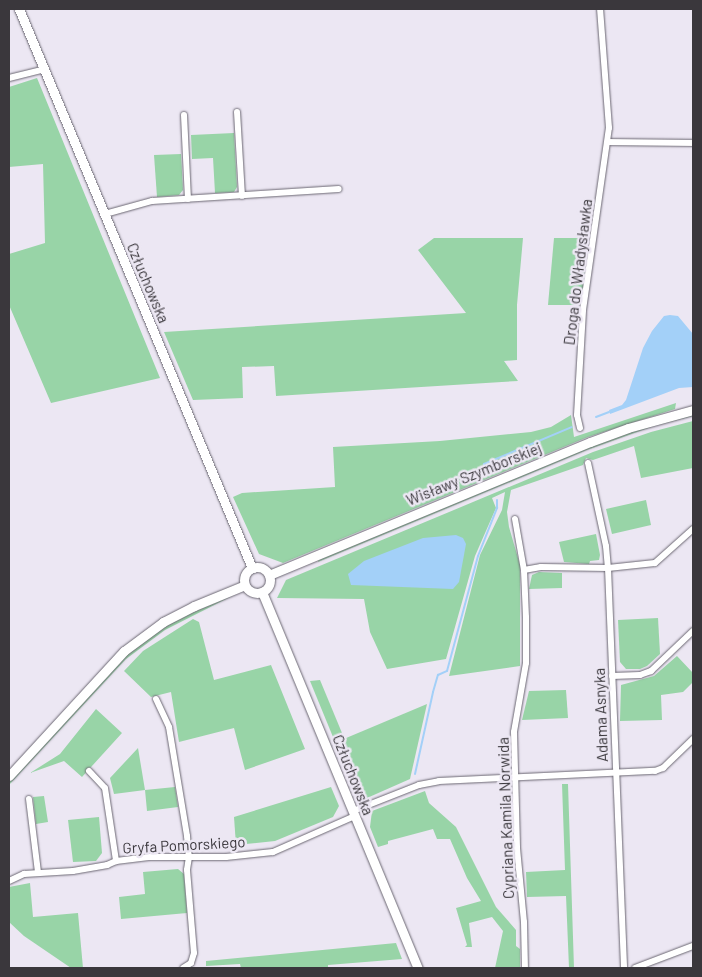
<!DOCTYPE html>
<meta charset="utf-8">
<style>
body{margin:0}
#map{position:relative;width:702px;height:977px;overflow:hidden;background:#ece7f3;font-family:Barlow,sans-serif}
div>[style]{position:absolute}
.green>*{inset:0;background:#98d4a7}
.water>*{inset:0;background:#a3d0f8}
.stream>*{height:2px;margin:-1px;padding:0 1px;transform-origin:1px;border-radius:1px;background:#a3d0f8}
.roads{filter:drop-shadow(0 0 1px #6b6772) drop-shadow(0 0 1px #6b6772)}
.minor>*{height:6px;margin:-3px;padding:0 3px;transform-origin:3px;border-radius:3px;background:#fff}
.secondary>*{height:9px;margin:-4.5px;padding:0 4.5px;transform-origin:4.5px;border-radius:4.5px;background:#fff}
.secondary>.ring{margin:-4.5px;padding:0;box-sizing:content-box;background:none;border:9px solid #fff;border-radius:50%}
span{translate:-50% -50%;white-space:nowrap;text-align:center;line-height:1.15;-webkit-text-stroke:5px #ece7f3;paint-order:stroke}
.street-label{font-size:15px;color:#3a373c}
.frame{position:absolute;inset:0;border:10px solid #3a373c;pointer-events:none}
</style>
<div id="map">
<div class="green">
<div style="clip-path:polygon(37px 78px,160px 378px,51px 403px,9px 305px,9px 254px,45px 243px,43px 164px,9px 167px,9px 87px)"></div>
<div style="clip-path:polygon(234px 133px,237px 187px,234px 192px,215px 193px,213px 158px,192px 159px,191px 135px)"></div>
<div style="clip-path:polygon(181px 154px,183px 190px,179px 195px,157px 197px,154px 155px)"></div>
<div style="clip-path:polygon(434px 238px,523px 238px,517px 305px,517px 360px,504px 361px,518px 381px,276px 396px,274px 366px,242px 367px,243px 398px,193px 400px,164px 332px,466px 313px,418px 250px)"></div>
<div style="clip-path:polygon(554px 238px,580px 238px,587px 245px,583px 296px,574px 305px,548px 305px)"></div>
<div style="clip-path:polygon(676px 403px,675px 409px,588px 437px,283px 563px,259px 554px,233px 497px,242px 493px,335px 487px,333px 447px,440px 441px,531px 432px,551px 427px,571px 415px,574px 437px)"></div>
<div style="clip-path:polygon(693px 414px,693px 416px,654px 426px,587px 450px,318px 562px,319px 558px,612px 437px)"></div>
<div style="clip-path:polygon(693px 421px,693px 468px,641px 478px,634px 446px,593px 460px,586px 458px,583px 465px,511px 490px,507px 512px,509px 527px,520px 565px,520px 666px,449px 676px,480px 555px,502px 510px,505px 492px,492px 498px,496px 508px,475px 556px,446px 659px,387px 669px,370px 632px,364px 599px,277px 598px,286px 580px,593px 452px,651px 432px)"></div>
<div style="clip-path:polygon(646px 500px,651px 525px,612px 534px,606px 509px)"></div>
<div style="clip-path:polygon(596px 534px,600px 555px,599px 560px,590px 561px,589px 564px,564px 562px,559px 542px)"></div>
<div style="clip-path:polygon(539px 572px,562px 573px,562px 588px,529px 589px,532px 575px)"></div>
<div style="clip-path:polygon(232px 596px,165px 630px,126px 659px,9px 785px,9px 782px,109px 672px,138px 645px,179px 618px)"></div>
<div style="clip-path:polygon(658px 618px,660px 654px,647px 666px,640px 669px,626px 669px,620px 662px,618px 620px)"></div>
<div style="clip-path:polygon(193px 619px,199px 622px,214px 680px,271px 665px,305px 749px,245px 770px,234px 728px,179px 742px,171px 692px,151px 697px,124px 671px,143px 651px)"></div>
<div style="clip-path:polygon(677px 656px,693px 673px,693px 682px,683px 692px,661px 695px,662px 720px,620px 721px,621px 685px,654px 676px)"></div>
<div style="clip-path:polygon(320px 680px,342px 733px,333px 737px,310px 681px)"></div>
<div style="clip-path:polygon(566px 690px,568px 718px,522px 720px,529px 691px)"></div>
<div style="clip-path:polygon(427px 704px,410px 779px,367px 798px,361px 795px,356px 790px,338px 746px,339px 741px)"></div>
<div style="clip-path:polygon(96px 709px,122px 733px,82px 777px,64px 761px,30px 773px,60px 754px)"></div>
<div style="clip-path:polygon(138px 748px,145px 790px,175px 787px,178px 807px,147px 811px,145px 790px,114px 794px,110px 778px)"></div>
<div style="clip-path:polygon(562px 784px,568px 784px,574px 968px,569px 968px,566px 896px,527px 897px,526px 872px,565px 870px)"></div>
<div style="clip-path:polygon(331px 787px,339px 806px,333px 817px,275px 841px,236px 845px,234px 817px)"></div>
<div style="clip-path:polygon(425px 791px,429px 803px,456px 827px,496px 907px,516px 930px,516px 946px,520px 949px,520px 968px,495px 968px,503px 931px,492px 917px,469px 923px,472px 947px,465px 947px,467px 945px,456px 908px,481px 901px,467px 878px,450px 839px,437px 839px,433px 829px,388px 841px,388px 844px,378px 847px,370px 827px,372px 811px)"></div>
<div style="clip-path:polygon(44px 796px,48px 822px,36px 824px,33px 797px)"></div>
<div style="clip-path:polygon(99px 817px,102px 853px,96px 861px,73px 862px,68px 820px)"></div>
<div style="clip-path:polygon(178px 869px,184px 874px,187px 913px,121px 919px,119px 897px,145px 894px,143px 872px)"></div>
<div style="clip-path:polygon(30px 883px,33px 917px,78px 913px,83px 968px,71px 968px,24px 936px,9px 922px,9px 887px)"></div>
<div style="clip-path:polygon(396px 943px,402px 959px,328px 965px,328px 968px,241px 968px,240px 964px,206px 966px,206px 961px)"></div>
</div>
<div class="water">
<div style="clip-path:polygon(670px 315px,678px 316px,693px 334px,693px 387px,679px 388px,610px 414px,609px 410px,622px 405px,626px 400px,643px 348px,652px 331px,664px 316px)"></div>
<div style="clip-path:polygon(456px 535px,463px 538px,466px 544px,459px 582px,453px 589px,351px 585px,348px 574px,364px 561px,423px 538px)"></div>
</div>
<div class="stream">
<div style="left:596px;top:417px;width:14px;rotate:-21deg"></div>
<div style="left:484px;top:470px;width:6px;rotate:-90deg"></div>
<div style="left:484px;top:464px;width:95px;rotate:-22.8deg"></div>
<div style="left:415px;top:774px;width:84px;rotate:-77.6deg"></div>
<div style="left:433px;top:692px;width:18px;rotate:-74deg"></div>
<div style="left:438px;top:675px;width:10px;rotate:-24deg"></div>
<div style="left:447px;top:671px;width:119px;rotate:-74.9deg"></div>
<div style="left:478px;top:556px;width:52px;rotate:-68.4deg"></div>
<div style="left:497px;top:508px;width:8px;rotate:-90deg"></div>
</div>
<div class="roads">
<div class="minor">
<div style="left:9px;top:78px;width:36px;rotate:-14deg"></div>
<div style="left:237px;top:112px;width:84px;rotate:86.6deg"></div>
<div style="left:184px;top:115px;width:84px;rotate:87.3deg"></div>
<div style="left:608px;top:142px;width:85px;rotate:0.7deg"></div>
<div style="left:105px;top:214px;width:49px;rotate:-15.5deg"></div>
<div style="left:152px;top:201px;width:187px;rotate:-3.7deg"></div>
<div style="left:580px;top:428px;width:13px;rotate:-103deg"></div>
<div style="left:577px;top:415px;width:105px;rotate:-86.7deg"></div>
<div style="left:583px;top:310px;width:184px;rotate:-81.9deg"></div>
<div style="left:609px;top:128px;width:119px;rotate:-94.3deg"></div>
<div style="left:588px;top:463px;width:85px;rotate:77.8deg"></div>
<div style="left:606px;top:546px;width:22px;rotate:85deg"></div>
<div style="left:608px;top:568px;width:400px;rotate:87.7deg"></div>
<div style="left:515px;top:519px;width:52px;rotate:80deg"></div>
<div style="left:524px;top:570px;width:47px;rotate:87.6deg"></div>
<div style="left:526px;top:617px;width:46px;rotate:90deg"></div>
<div style="left:526px;top:663px;width:70px;rotate:99.9deg"></div>
<div style="left:514px;top:732px;width:116px;rotate:88.5deg"></div>
<div style="left:517px;top:848px;width:74px;rotate:84.6deg"></div>
<div style="left:524px;top:922px;width:46px;rotate:88.8deg"></div>
<div style="left:524px;top:570px;width:17px;rotate:-10deg"></div>
<div style="left:541px;top:567px;width:67px;rotate:0.9deg"></div>
<div style="left:608px;top:568px;width:47px;rotate:-6.1deg"></div>
<div style="left:655px;top:563px;width:51px;rotate:-41.8deg"></div>
<div style="left:612px;top:676px;width:28px;rotate:-2deg"></div>
<div style="left:640px;top:675px;width:12px;rotate:-20deg"></div>
<div style="left:651px;top:671px;width:58px;rotate:-43.6deg"></div>
<div style="left:156px;top:699px;width:31px;rotate:65deg"></div>
<div style="left:169px;top:727px;width:110px;rotate:80.6deg"></div>
<div style="left:187px;top:836px;width:21px;rotate:85deg"></div>
<div style="left:189px;top:857px;width:13px;rotate:99deg"></div>
<div style="left:187px;top:870px;width:83px;rotate:85.2deg"></div>
<div style="left:194px;top:953px;width:10px;rotate:107deg"></div>
<div style="left:191px;top:963px;width:9px;rotate:148deg"></div>
<div style="left:89px;top:771px;width:23px;rotate:47deg"></div>
<div style="left:105px;top:788px;width:74px;rotate:81.4deg"></div>
<div style="left:29px;top:799px;width:74px;rotate:83deg"></div>
<div style="left:353px;top:811px;width:71px;rotate:-21.5deg"></div>
<div style="left:419px;top:785px;width:20px;rotate:-11deg"></div>
<div style="left:439px;top:781px;width:216px;rotate:-2.7deg"></div>
<div style="left:655px;top:771px;width:9px;rotate:-21deg"></div>
<div style="left:663px;top:768px;width:42px;rotate:-44deg"></div>
<div style="left:9px;top:881px;width:17px;rotate:-25deg"></div>
<div style="left:24px;top:874px;width:49px;rotate:-3.5deg"></div>
<div style="left:73px;top:871px;width:35px;rotate:-10deg"></div>
<div style="left:107px;top:865px;width:10px;rotate:-24deg"></div>
<div style="left:116px;top:861px;width:33px;rotate:-7deg"></div>
<div style="left:149px;top:857px;width:77px"></div>
<div style="left:226px;top:857px;width:47px;rotate:-6.1deg"></div>
<div style="left:273px;top:852px;width:90px;rotate:-23.7deg"></div>
<div style="left:635px;top:968px;width:62px;rotate:-20.8deg"></div>
</div>
<div class="secondary">
<div style="left:19px;top:9px;width:606px;rotate:67.37deg"></div>
<div class="ring" style="left:244px;top:567px;width:17px;height:17px"></div>
<div style="left:269px;top:575px;width:347px;rotate:-22.5deg"></div>
<div style="left:590px;top:442px;width:40px;rotate:-20.2deg"></div>
<div style="left:628px;top:428px;width:67px;rotate:-15.5deg"></div>
<div style="left:262px;top:592px;width:407px;rotate:67.5deg"></div>
<div style="left:9px;top:776px;width:170px;rotate:-47.4deg"></div>
<div style="left:124px;top:651px;width:49px;rotate:-36.6deg"></div>
<div style="left:163px;top:622px;width:35px;rotate:-27deg"></div>
<div style="left:194px;top:606px;width:55px;rotate:-22.4deg"></div>
</div>
</div>
<div class="street-label">
<span style="left:578px;top:272px;rotate:-83deg">Droga do Władysławka</span>
<span style="left:148px;top:283px;rotate:67deg">Człuchowska</span>
<span style="left:474px;top:474px;rotate:-22deg">Wisławy Szymborskiej</span>
<span style="left:601px;top:715px;rotate:-92deg">Adama Asnyka</span>
<span style="left:353px;top:775px;rotate:68deg">Człuchowska</span>
<span style="left:506px;top:818px;rotate:-92deg">Cypriana Kamila Norwida</span>
<span style="left:184px;top:845px;rotate:-3deg">Gryfa Pomorskiego</span>
</div>
<div class="frame"></div>
</div>
